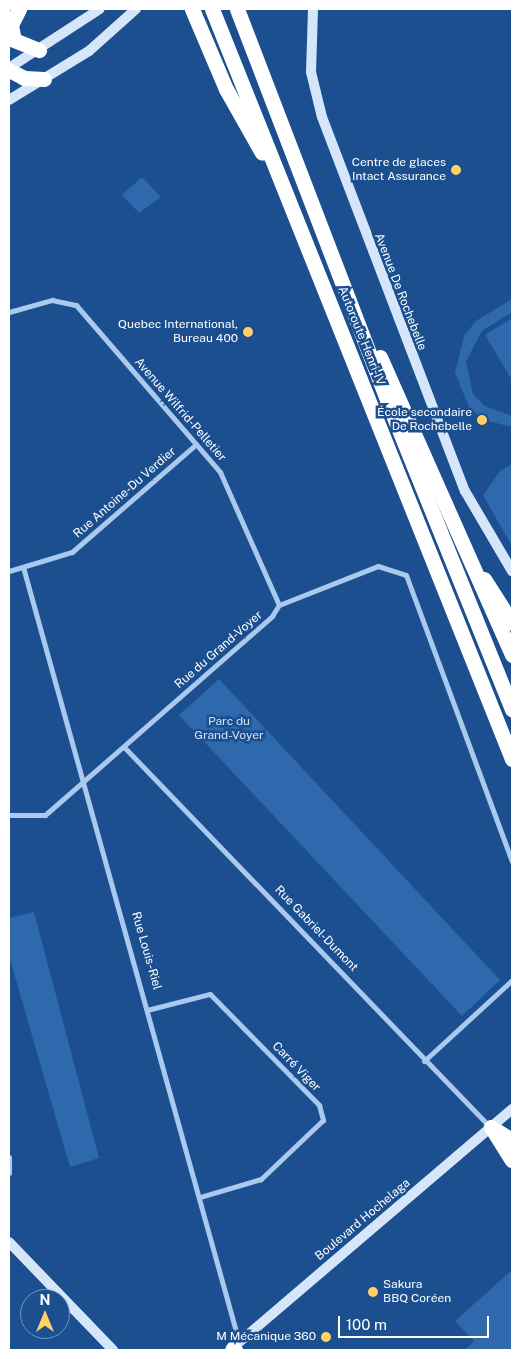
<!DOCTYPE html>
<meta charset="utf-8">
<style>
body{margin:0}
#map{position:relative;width:521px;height:1359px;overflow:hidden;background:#1b4f8f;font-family:"Public Sans",sans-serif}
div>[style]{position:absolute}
.green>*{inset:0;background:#2e69ad}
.street>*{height:5px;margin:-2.5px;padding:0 2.5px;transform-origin:2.5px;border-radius:2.5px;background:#a9c9ee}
.secondary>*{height:10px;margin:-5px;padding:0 5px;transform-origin:5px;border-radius:5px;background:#d6e6fa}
.highway>*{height:15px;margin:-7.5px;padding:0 7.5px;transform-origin:7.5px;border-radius:7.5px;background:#fff}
.dots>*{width:14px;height:14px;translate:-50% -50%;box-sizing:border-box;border:2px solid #1b4f8f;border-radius:50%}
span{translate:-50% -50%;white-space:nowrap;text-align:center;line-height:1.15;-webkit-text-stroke:5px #1b4f8f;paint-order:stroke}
.poi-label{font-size:12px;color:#fff}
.right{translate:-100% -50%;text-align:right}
.left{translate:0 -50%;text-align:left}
.street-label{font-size:12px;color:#fff}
.park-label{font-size:12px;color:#cfe3fa}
.frame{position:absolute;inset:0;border:10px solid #fff;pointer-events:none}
.north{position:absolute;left:20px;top:1289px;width:50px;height:50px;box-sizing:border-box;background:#1b4f8f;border:1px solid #7695bc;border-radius:50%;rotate:0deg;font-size:14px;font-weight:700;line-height:20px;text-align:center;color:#fff}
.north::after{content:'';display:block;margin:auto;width:18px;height:22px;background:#ffd166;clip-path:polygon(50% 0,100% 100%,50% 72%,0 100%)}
.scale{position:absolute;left:338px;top:1316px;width:151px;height:22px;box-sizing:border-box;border:2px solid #fff;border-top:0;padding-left:6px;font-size:15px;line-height:18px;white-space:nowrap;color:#fff;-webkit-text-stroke:4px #1b4f8f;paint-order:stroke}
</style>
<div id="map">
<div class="green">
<div style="clip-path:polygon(142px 177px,161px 197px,139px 213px,122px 195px)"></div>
<div style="clip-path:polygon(512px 299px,512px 312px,482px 331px,466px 361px,473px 394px,485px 406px,512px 416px,512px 427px,484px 420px,469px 407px,455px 373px,464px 336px,476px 321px)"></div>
<div style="clip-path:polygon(512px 318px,512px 380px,485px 335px)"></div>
<div style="clip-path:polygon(512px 464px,512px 546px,483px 495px,500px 471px)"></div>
<div style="clip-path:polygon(219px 679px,500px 980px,462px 1016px,179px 715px)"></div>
<div style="clip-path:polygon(34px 912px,99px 1158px,70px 1167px,9px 956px,9px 918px)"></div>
<div style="clip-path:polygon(512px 1270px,512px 1350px,465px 1350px,474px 1341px,455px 1321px)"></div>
</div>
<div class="street">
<div style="left:9px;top:312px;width:45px;rotate:-15.6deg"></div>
<div style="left:52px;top:300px;width:25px;rotate:12deg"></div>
<div style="left:76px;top:305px;width:221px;rotate:49.2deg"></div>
<div style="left:220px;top:472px;width:145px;rotate:66.1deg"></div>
<div style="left:23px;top:567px;width:805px;rotate:74.43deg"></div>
<div style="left:9px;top:571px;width:66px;rotate:-16.8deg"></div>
<div style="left:72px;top:552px;width:163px;rotate:-41deg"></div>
<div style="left:124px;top:747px;width:528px;rotate:46.08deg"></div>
<div style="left:9px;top:815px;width:36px"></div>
<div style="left:45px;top:815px;width:302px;rotate:-41.2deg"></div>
<div style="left:272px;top:616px;width:13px;rotate:-58deg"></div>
<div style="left:279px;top:605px;width:106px;rotate:-21.5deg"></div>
<div style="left:378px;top:566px;width:29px;rotate:18deg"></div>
<div style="left:406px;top:575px;width:305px;rotate:69.7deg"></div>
<div style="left:147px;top:1010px;width:65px;rotate:-14.3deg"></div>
<div style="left:210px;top:994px;width:156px;rotate:45.5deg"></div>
<div style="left:319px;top:1105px;width:16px;rotate:75deg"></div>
<div style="left:323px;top:1120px;width:86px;rotate:136.4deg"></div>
<div style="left:261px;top:1179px;width:64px;rotate:163.6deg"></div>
<div style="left:424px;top:1061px;width:120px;rotate:-42.6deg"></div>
<div style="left:9px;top:1157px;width:16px;rotate:90deg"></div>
</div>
<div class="secondary">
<div style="left:313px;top:9px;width:63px;rotate:91.8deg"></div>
<div style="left:311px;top:72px;width:46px;rotate:76.3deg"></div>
<div style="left:322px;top:117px;width:400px;rotate:69.1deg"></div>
<div style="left:465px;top:491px;width:93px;rotate:59.6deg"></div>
<div style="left:9px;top:68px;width:108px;rotate:-33deg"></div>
<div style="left:9px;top:100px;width:94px;rotate:-31.5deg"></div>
<div style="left:89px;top:51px;width:63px;rotate:-41.8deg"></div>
<div style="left:9px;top:1242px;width:150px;rotate:46.1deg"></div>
<div style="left:230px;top:1350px;width:371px;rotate:-40.5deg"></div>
</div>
<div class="highway">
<div style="left:19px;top:9px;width:18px;rotate:117deg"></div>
<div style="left:11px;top:25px;width:15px;rotate:79deg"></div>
<div style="left:14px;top:40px;width:27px;rotate:22deg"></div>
<div style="left:192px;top:9px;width:87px;rotate:67deg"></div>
<div style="left:226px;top:89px;width:73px;rotate:60.6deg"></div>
<div style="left:212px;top:9px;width:808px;rotate:68.2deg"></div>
<div style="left:237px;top:9px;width:419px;rotate:69deg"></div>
<div style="left:387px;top:400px;width:334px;rotate:68deg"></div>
<div style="left:9px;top:70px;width:17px;rotate:28deg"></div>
<div style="left:24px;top:78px;width:20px;rotate:3deg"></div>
<div style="left:380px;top:357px;width:326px;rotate:66.1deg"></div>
<div style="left:484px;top:579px;width:52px;rotate:57.5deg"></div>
<div style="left:491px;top:1127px;width:39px;rotate:58deg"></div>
<div style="left:491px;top:1127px;width:25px;rotate:32deg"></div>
<div style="left:233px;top:1348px;width:3px;rotate:45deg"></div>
</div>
<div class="dots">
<div style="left:456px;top:170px;background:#ffd166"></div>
<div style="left:248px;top:332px;background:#ffd166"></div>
<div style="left:482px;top:420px;background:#ffd166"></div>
<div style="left:373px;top:1292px;background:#ffd166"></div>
<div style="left:326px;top:1337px;background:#ffd166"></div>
</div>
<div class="poi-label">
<span class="right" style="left:446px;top:170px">Centre de glaces<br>Intact Assurance</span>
<span class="right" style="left:238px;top:332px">Quebec International,<br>Bureau 400</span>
<span class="right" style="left:472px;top:420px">École secondaire<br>De Rochebelle</span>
<span class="left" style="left:383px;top:1292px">Sakura<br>BBQ Coréen</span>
<span class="right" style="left:316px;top:1337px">M Mécanique 360</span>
</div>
<div class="street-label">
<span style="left:400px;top:292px;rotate:69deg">Avenue De Rochebelle</span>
<span style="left:361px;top:336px;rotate:68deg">Autoroute Henri-IV</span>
<span style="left:180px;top:410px;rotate:49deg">Avenue Wilfrid-Pelletier</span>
<span style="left:125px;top:493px;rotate:-41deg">Rue Antoine-Du Verdier</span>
<span style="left:219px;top:650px;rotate:-41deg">Rue du Grand-Voyer</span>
<span style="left:316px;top:929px;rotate:46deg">Rue Gabriel-Dumont</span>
<span style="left:146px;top:951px;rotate:74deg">Rue Louis-Riel</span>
<span style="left:296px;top:1067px;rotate:46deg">Carré Viger</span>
<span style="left:363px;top:1220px;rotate:-40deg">Boulevard Hochelaga</span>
</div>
<div class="park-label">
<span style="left:229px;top:729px">Parc du<br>Grand-Voyer</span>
</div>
<div class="frame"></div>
<div class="north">N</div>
<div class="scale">100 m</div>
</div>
